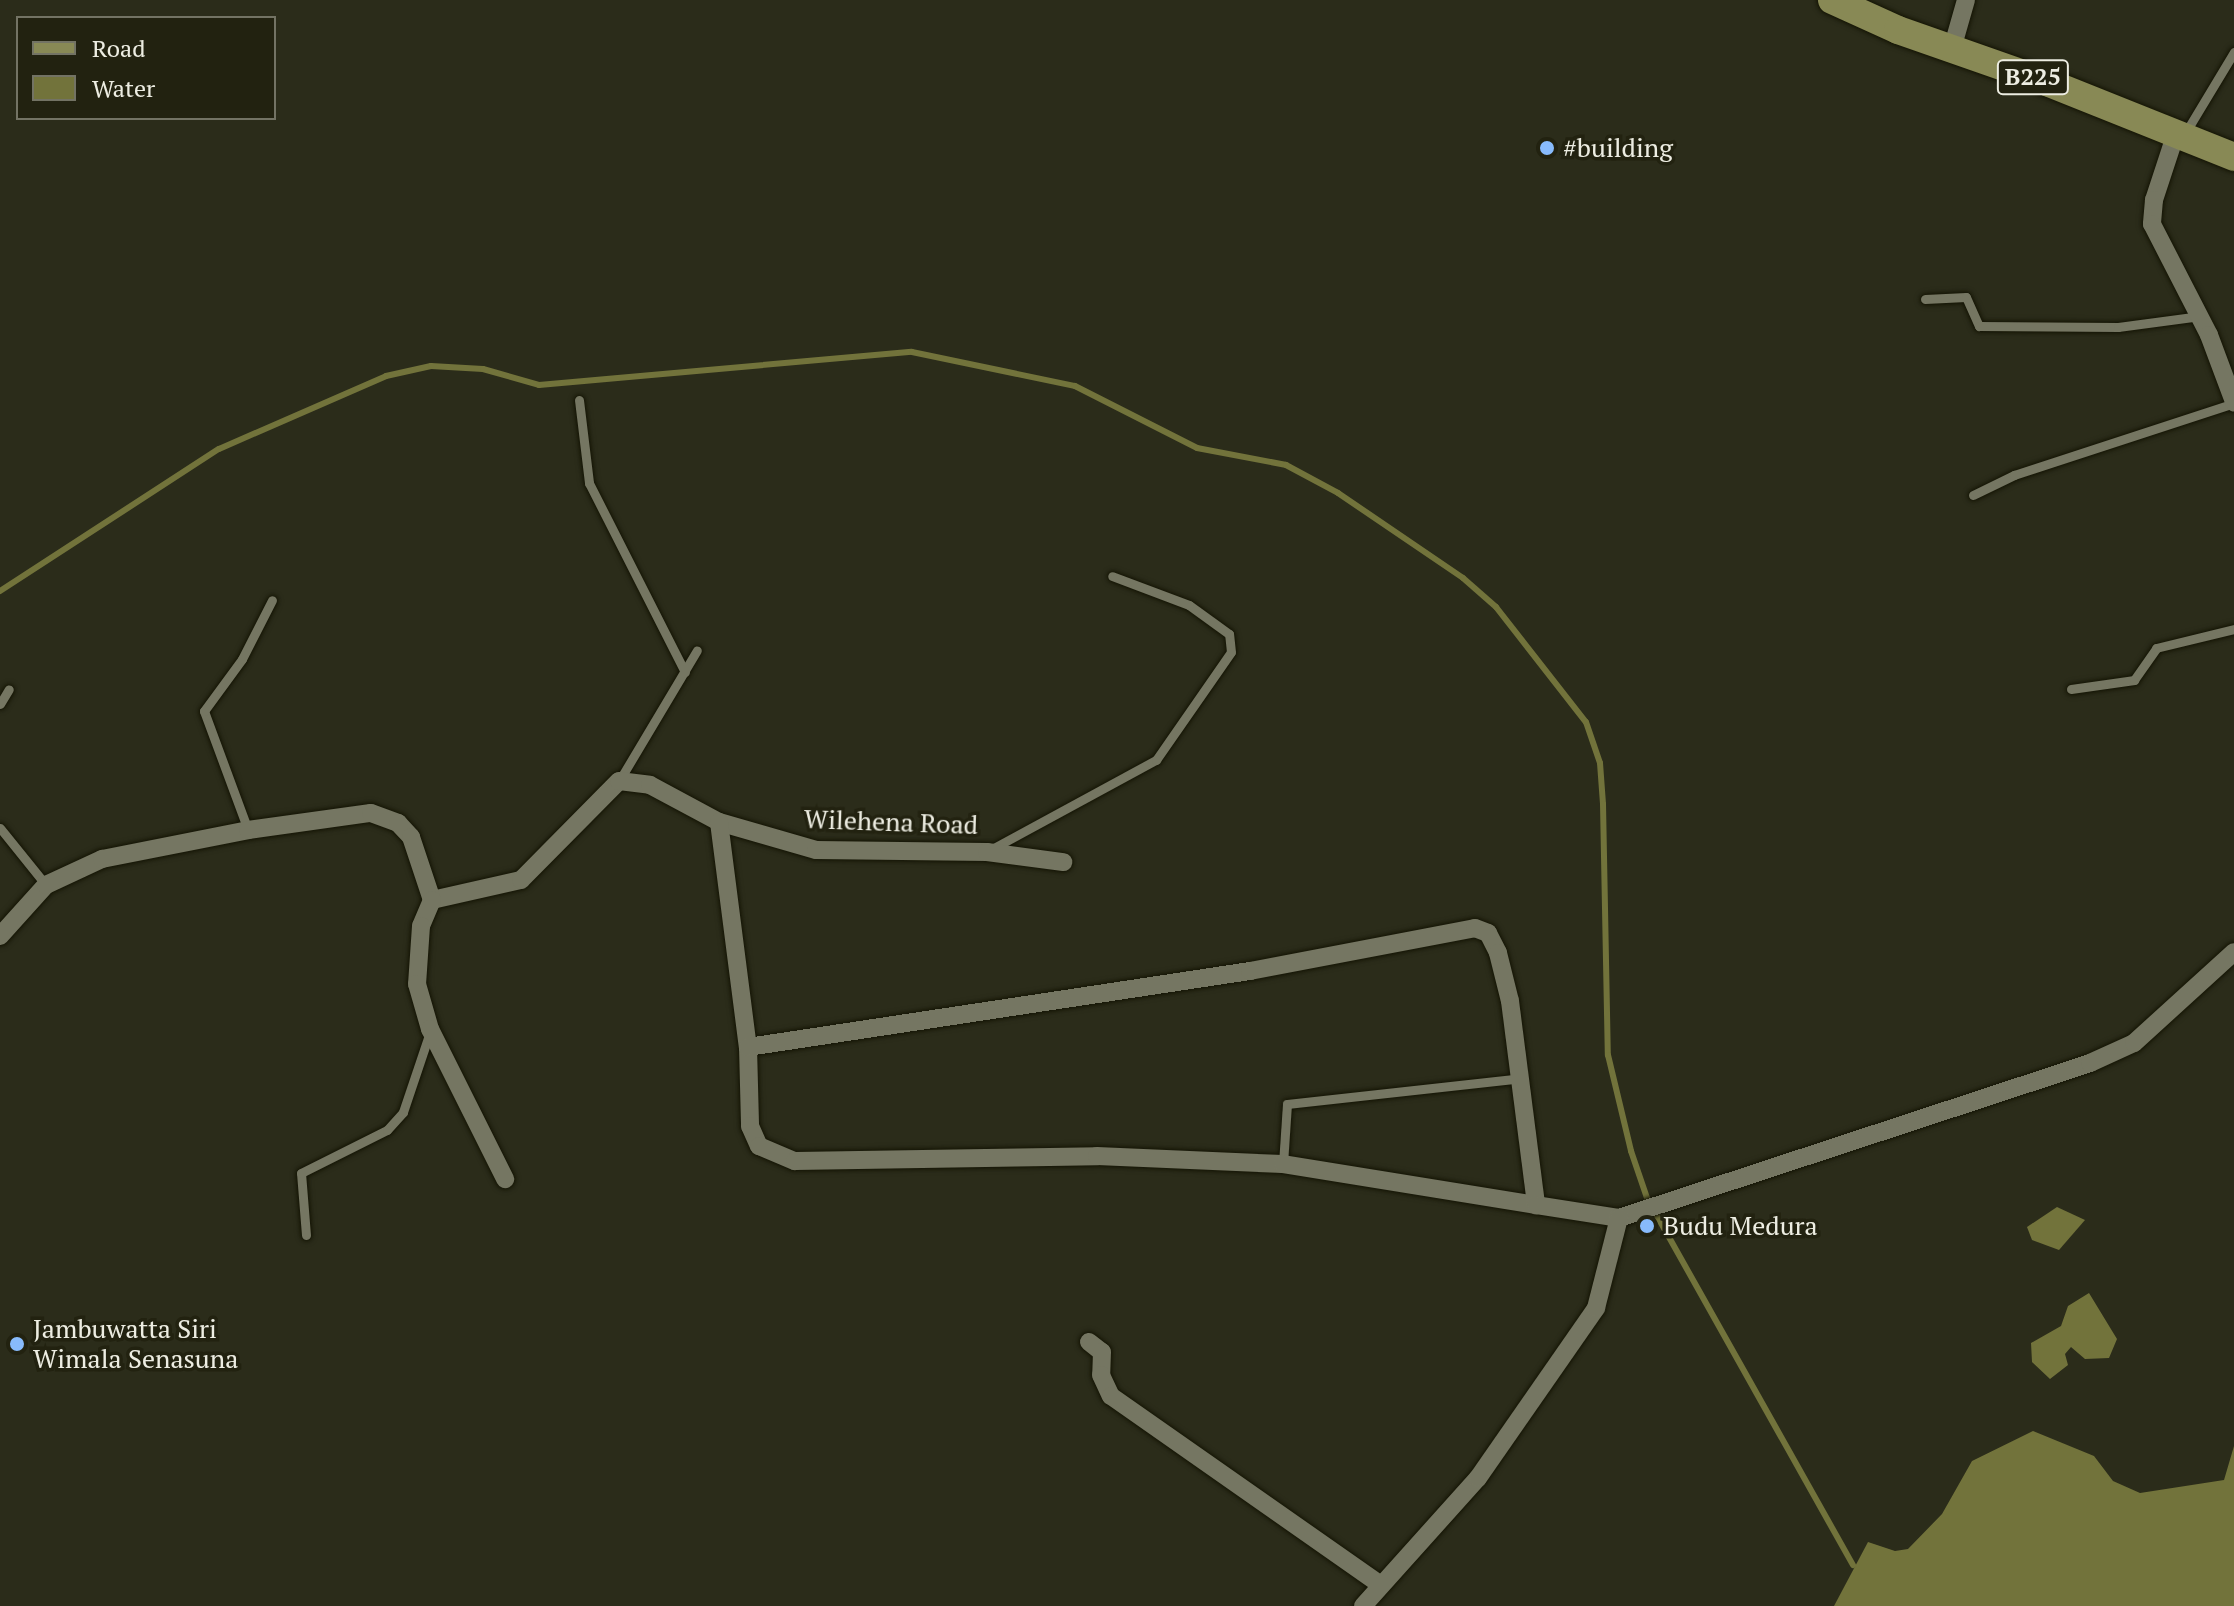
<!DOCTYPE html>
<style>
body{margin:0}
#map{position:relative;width:2234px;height:1606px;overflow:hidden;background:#2b2c1a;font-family:"PT Serif",serif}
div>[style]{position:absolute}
.water>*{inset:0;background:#72733b}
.stream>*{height:6px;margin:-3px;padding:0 3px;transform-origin:3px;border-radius:3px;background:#72733b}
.roads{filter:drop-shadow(0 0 2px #141404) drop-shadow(0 0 2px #141404)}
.lane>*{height:9px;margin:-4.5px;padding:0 4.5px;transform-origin:4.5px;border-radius:4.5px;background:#757662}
.street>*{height:18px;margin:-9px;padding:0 9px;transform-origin:9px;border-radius:9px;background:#757662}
.primary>*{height:28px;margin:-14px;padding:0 14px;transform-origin:14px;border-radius:14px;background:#888955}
.dots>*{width:22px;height:22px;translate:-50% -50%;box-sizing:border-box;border:4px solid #222210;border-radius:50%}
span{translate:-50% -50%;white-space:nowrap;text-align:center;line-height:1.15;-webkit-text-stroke:7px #222210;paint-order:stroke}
.shield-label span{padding:2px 6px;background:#222210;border:2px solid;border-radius:6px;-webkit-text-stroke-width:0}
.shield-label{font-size:24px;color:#edede2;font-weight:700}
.poi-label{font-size:26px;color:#edede2}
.left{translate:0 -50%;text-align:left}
.street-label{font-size:26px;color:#edede2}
.legend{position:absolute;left:16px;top:16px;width:260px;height:104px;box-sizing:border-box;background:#222210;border:2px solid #737364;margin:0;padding:10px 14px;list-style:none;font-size:24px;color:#edede2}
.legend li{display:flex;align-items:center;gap:16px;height:40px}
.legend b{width:40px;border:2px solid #737364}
</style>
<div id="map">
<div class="water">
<div style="clip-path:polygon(2057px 1207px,2085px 1220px,2059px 1250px,2032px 1240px,2027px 1227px)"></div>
<div style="clip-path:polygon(2089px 1293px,2117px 1339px,2109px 1358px,2085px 1359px,2071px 1347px,2065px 1354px,2068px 1365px,2050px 1379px,2032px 1362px,2031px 1343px,2061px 1326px,2068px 1306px)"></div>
<div style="clip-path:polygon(2033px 1431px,2094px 1456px,2113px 1481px,2140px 1493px,2224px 1480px,2234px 1446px,2234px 1606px,1834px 1606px,1868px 1542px,1895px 1551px,1908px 1549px,1942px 1514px,1972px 1461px)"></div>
</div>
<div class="stream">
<div style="left:0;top:591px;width:261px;rotate:-33deg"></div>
<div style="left:219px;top:449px;width:182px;rotate:-23.6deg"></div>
<div style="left:386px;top:376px;width:46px;rotate:-12.5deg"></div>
<div style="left:431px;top:366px;width:52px;rotate:3.3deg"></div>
<div style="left:483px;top:369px;width:58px;rotate:15.9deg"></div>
<div style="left:539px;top:385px;width:374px;rotate:-5.1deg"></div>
<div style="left:912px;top:352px;width:167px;rotate:11.8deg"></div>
<div style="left:1075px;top:386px;width:137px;rotate:26.9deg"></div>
<div style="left:1197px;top:448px;width:91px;rotate:10.8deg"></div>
<div style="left:1286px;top:465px;width:59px;rotate:28.3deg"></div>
<div style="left:1338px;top:493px;width:151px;rotate:34.2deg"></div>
<div style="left:1463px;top:578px;width:44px;rotate:41.3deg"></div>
<div style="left:1496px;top:607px;width:146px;rotate:52deg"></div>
<div style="left:1586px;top:722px;width:43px;rotate:71.1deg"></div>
<div style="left:1600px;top:763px;width:41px;rotate:85.8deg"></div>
<div style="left:1603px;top:804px;width:251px;rotate:88.9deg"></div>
<div style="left:1608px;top:1055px;width:99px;rotate:76.5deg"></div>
<div style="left:1631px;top:1151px;width:50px;rotate:71.2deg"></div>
<div style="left:1647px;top:1198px;width:421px;rotate:60.7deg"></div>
</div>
<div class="roads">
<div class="lane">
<div style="left:2184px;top:135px;width:97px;rotate:-58.9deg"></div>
<div style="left:1925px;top:299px;width:41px;rotate:-2.8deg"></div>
<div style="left:1966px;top:297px;width:32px;rotate:66deg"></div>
<div style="left:1979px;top:326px;width:139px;rotate:0.4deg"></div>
<div style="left:2118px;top:327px;width:83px;rotate:-7.6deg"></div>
<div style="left:579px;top:400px;width:84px;rotate:83.1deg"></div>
<div style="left:589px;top:483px;width:212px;rotate:63.1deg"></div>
<div style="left:1973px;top:495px;width:46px;rotate:-26deg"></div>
<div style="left:2014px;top:475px;width:231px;rotate:-18.1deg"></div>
<div style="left:2071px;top:689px;width:64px;rotate:-8.1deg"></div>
<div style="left:2134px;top:680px;width:39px;rotate:-55deg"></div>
<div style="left:2156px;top:648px;width:80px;rotate:-13.7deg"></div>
<div style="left:0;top:704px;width:17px;rotate:-59deg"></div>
<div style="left:619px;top:781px;width:152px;rotate:-59.2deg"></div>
<div style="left:0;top:828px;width:73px;rotate:51.1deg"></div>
<div style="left:248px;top:830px;width:127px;rotate:-110.3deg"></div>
<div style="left:204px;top:711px;width:64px;rotate:-53.8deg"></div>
<div style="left:242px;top:659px;width:66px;rotate:-63deg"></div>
<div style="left:990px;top:850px;width:189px;rotate:-28.5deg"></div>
<div style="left:1156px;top:760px;width:131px;rotate:-55.2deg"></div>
<div style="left:1231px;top:652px;width:18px;rotate:-96deg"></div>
<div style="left:1229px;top:634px;width:49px;rotate:-144.1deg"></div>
<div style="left:1189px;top:605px;width:82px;rotate:-159.4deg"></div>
<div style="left:1283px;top:1164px;width:60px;rotate:-86.2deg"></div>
<div style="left:1287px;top:1104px;width:235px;rotate:-6.3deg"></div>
<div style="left:306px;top:1235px;width:62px;rotate:-94.6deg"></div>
<div style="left:301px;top:1173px;width:96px;rotate:-26.6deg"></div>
<div style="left:387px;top:1130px;width:24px;rotate:-48deg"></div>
<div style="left:403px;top:1112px;width:84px;rotate:-71.4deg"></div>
</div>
<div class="street">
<div style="left:1952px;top:49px;width:51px;rotate:-74.1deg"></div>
<div style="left:2176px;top:133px;width:71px;rotate:108.2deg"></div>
<div style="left:2154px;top:200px;width:24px;rotate:95deg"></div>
<div style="left:2152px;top:224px;width:125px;rotate:62.8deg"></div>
<div style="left:2209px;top:335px;width:72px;rotate:69.5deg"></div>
<div style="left:719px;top:822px;width:101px;rotate:16.1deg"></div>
<div style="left:816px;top:850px;width:171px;rotate:0.7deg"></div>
<div style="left:987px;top:852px;width:77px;rotate:7.5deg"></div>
<div style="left:432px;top:900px;width:91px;rotate:-12.7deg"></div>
<div style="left:521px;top:880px;width:139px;rotate:-45.3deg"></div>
<div style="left:619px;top:781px;width:31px;rotate:7deg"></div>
<div style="left:650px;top:785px;width:78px;rotate:28.2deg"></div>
<div style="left:719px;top:822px;width:227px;rotate:82.7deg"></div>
<div style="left:748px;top:1047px;width:79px;rotate:88.5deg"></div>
<div style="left:750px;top:1126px;width:22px;rotate:66deg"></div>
<div style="left:759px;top:1146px;width:39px;rotate:23deg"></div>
<div style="left:795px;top:1161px;width:302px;rotate:-0.9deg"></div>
<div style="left:1097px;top:1156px;width:186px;rotate:2.5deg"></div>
<div style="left:1283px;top:1164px;width:256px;rotate:9.2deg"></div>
<div style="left:0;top:936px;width:69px;rotate:-48deg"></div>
<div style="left:46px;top:885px;width:62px;rotate:-24.9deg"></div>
<div style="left:102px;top:859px;width:149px;rotate:-11.2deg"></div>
<div style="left:248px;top:830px;width:124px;rotate:-7.9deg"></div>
<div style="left:371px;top:813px;width:29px;rotate:20deg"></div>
<div style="left:398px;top:823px;width:19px;rotate:47deg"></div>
<div style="left:411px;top:837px;width:66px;rotate:71.6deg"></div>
<div style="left:432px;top:900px;width:28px;rotate:113deg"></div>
<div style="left:421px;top:926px;width:58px;rotate:93.9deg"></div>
<div style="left:417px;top:984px;width:47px;rotate:73.9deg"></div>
<div style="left:430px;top:1029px;width:168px;rotate:63.4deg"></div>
<div style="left:748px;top:1047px;width:508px;rotate:-8.61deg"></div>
<div style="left:1250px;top:971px;width:229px;rotate:-10.8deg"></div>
<div style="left:1475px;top:928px;width:14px;rotate:21deg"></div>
<div style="left:1488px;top:933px;width:22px;rotate:63deg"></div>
<div style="left:1498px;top:953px;width:49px;rotate:76deg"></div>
<div style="left:1510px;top:1001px;width:206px;rotate:82.7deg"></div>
<div style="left:1536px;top:1205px;width:84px;rotate:8.9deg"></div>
<div style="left:1619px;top:1218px;width:496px;rotate:-18.2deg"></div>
<div style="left:2090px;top:1063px;width:48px;rotate:-24.4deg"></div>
<div style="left:2134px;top:1043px;width:135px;rotate:-42.3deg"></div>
<div style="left:1089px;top:1342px;width:16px;rotate:38deg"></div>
<div style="left:1102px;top:1352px;width:23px;rotate:92deg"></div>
<div style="left:1101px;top:1375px;width:23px;rotate:65deg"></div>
<div style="left:1111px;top:1396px;width:327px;rotate:35deg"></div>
<div style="left:1363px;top:1606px;width:172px;rotate:-48.1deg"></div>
<div style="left:1478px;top:1478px;width:207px;rotate:-55.2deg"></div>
<div style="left:1596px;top:1308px;width:93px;rotate:-75.7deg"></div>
</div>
<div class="primary">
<div style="left:1832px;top:0;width:72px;rotate:24.4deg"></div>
<div style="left:1898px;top:30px;width:160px;rotate:19.3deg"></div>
<div style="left:2049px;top:83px;width:199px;rotate:21.8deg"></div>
</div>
</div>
<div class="dots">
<div style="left:1547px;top:148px;background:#88bbfc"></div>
<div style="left:1647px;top:1226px;background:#88bbfc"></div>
<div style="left:17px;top:1344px;background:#88bbfc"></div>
</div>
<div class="shield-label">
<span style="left:2033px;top:77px">B225</span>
</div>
<div class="poi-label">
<span class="left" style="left:1563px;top:148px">#building</span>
<span class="left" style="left:1663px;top:1226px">Budu Medura</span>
<span class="left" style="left:33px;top:1344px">Jambuwatta Siri<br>Wimala Senasuna</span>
</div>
<div class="street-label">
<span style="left:891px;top:822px;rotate:2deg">Wilehena Road</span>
</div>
<ul class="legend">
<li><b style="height:10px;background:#888955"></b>Road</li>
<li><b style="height:22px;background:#72733b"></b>Water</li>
</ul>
</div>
